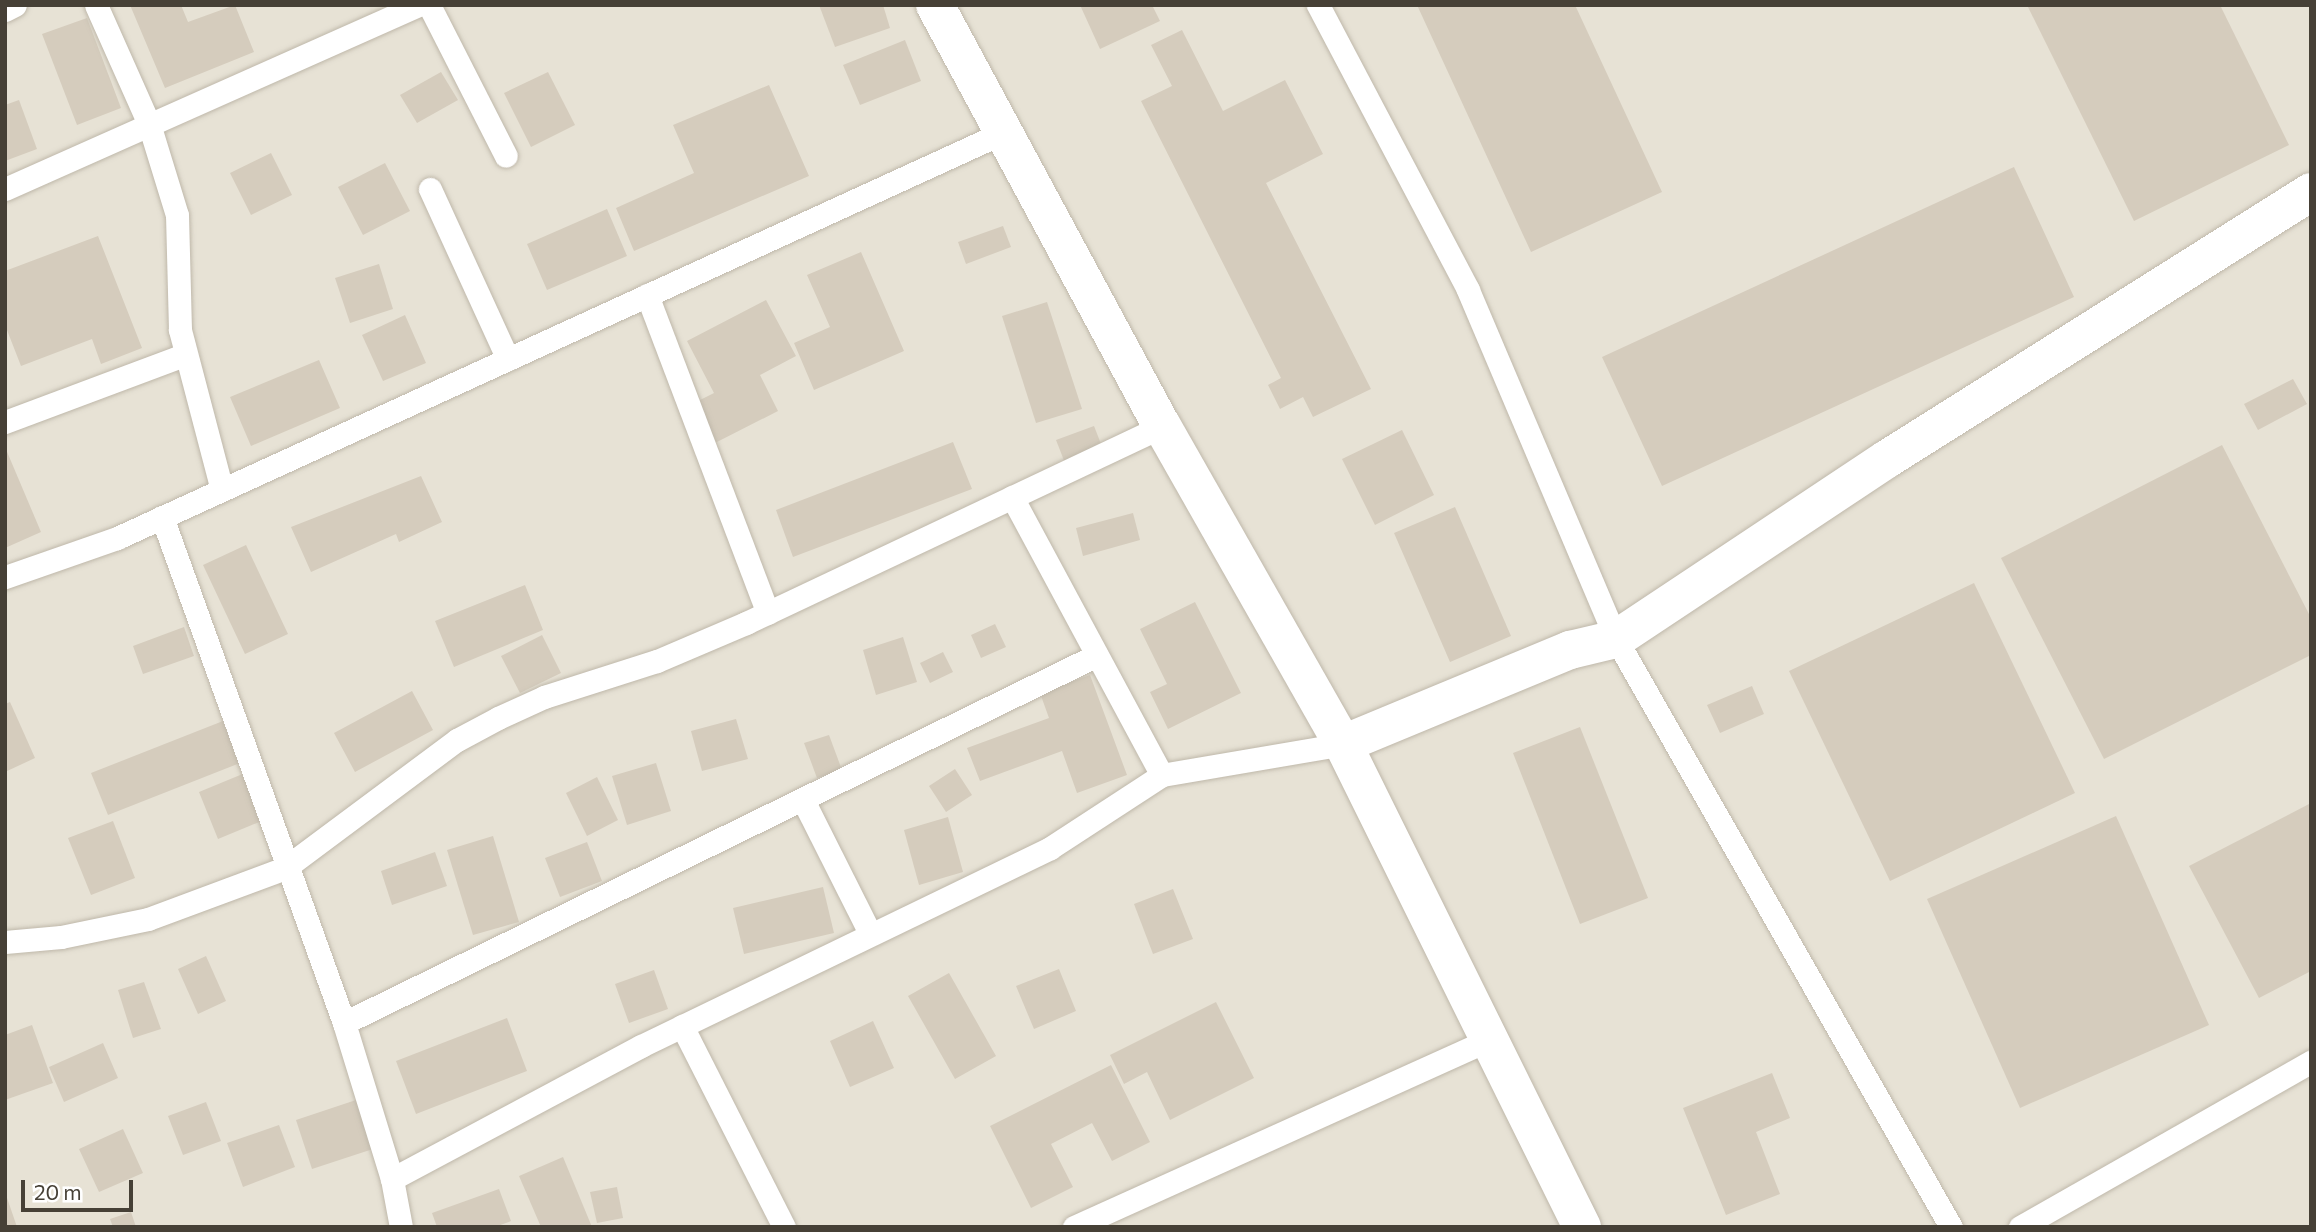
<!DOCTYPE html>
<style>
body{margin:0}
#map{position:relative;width:2316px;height:1232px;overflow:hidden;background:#f3f0e7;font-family:Commissioner,sans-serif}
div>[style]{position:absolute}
.residential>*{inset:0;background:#e7e2d5}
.building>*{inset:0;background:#d5ccbd}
.roads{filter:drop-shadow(0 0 2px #bfb8aa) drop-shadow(0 0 2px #bfb8aa)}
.lane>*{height:23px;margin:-11.5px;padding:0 11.5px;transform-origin:11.5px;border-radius:11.5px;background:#fff}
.street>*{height:38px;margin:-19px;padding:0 19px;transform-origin:19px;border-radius:19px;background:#fff}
span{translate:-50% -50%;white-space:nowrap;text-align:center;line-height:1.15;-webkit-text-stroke:5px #fff;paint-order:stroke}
.frame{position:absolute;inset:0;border:7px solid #464036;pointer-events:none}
.scale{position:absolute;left:21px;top:1180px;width:112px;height:32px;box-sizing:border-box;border:4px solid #464036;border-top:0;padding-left:9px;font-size:21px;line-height:24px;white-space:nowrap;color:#464036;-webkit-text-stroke:5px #fff;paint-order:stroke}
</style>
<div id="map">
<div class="residential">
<div style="clip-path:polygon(5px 5px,2311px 5px,2311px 1227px,5px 1227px)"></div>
</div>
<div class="building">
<div style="clip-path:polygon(130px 5px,181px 5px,188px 22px,235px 5px,254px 52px,165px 88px)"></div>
<div style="clip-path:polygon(819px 5px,883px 5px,890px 28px,835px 47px)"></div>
<div style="clip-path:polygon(1080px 5px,1152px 5px,1160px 21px,1100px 49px)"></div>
<div style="clip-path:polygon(1417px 5px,1575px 5px,1662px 192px,1531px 252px)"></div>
<div style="clip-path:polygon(2027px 5px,2220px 5px,2289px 145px,2134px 221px)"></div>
<div style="clip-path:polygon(87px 18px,121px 108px,77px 125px,42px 34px)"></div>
<div style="clip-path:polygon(1182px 30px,1223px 111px,1285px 80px,1323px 154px,1266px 183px,1371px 389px,1313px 417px,1303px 397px,1280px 409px,1268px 385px,1281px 378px,1141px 101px,1172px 86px,1151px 45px)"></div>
<div style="clip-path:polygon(905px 40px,921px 81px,860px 105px,843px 65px)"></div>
<div style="clip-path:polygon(441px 72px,458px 100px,417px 123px,400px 95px)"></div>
<div style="clip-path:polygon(548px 72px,575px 125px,531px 147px,504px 93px)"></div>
<div style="clip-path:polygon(769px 85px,809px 176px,634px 251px,616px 208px,694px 173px,673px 125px)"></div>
<div style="clip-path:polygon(19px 100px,37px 149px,5px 161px,5px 105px)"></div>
<div style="clip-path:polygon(271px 153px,292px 195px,251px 215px,230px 173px)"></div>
<div style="clip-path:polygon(385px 163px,410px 211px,363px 235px,338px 187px)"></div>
<div style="clip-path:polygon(2014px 167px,2074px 297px,1662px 486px,1602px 357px)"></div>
<div style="clip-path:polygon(607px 209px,627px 256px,547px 290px,527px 244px)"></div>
<div style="clip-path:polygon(1003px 226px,1011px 247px,966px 264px,958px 242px)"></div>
<div style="clip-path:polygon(98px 236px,142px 348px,101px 364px,92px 339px,21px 366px,5px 325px,5px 271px)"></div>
<div style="clip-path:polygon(861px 252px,904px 351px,814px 390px,794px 343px,830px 327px,807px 275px)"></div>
<div style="clip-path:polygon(379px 264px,393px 309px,350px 323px,335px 278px)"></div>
<div style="clip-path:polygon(766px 300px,796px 356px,760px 375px,778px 411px,715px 443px,694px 403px,714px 393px,687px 341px)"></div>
<div style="clip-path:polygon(1047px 302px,1082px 409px,1036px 423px,1002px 316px)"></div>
<div style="clip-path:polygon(405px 315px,426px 363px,383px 381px,362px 335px)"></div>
<div style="clip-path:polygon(319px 360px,340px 408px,251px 446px,230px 397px)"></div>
<div style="clip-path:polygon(2293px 379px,2307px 404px,2258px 430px,2244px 404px)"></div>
<div style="clip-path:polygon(1094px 426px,1103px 449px,1065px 463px,1056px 440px)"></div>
<div style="clip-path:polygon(1402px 430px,1434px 495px,1375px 525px,1342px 459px)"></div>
<div style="clip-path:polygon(953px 442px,972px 489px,793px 557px,776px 510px)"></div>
<div style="clip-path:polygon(2222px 445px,2311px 618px,2311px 655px,2104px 759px,2001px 558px)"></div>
<div style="clip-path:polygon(5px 447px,41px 532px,5px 548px)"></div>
<div style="clip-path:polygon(421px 476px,442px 522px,399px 542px,396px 534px,311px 572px,291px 527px)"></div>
<div style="clip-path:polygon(1455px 507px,1511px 636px,1450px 662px,1394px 533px)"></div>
<div style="clip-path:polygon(1133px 513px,1140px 540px,1083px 556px,1076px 528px)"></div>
<div style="clip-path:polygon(246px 545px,288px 634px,245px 654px,203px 565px)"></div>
<div style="clip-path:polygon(1974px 583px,2075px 793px,1890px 881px,1789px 671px)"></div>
<div style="clip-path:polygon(525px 585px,543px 630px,454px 667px,435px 621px)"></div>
<div style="clip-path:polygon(1195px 602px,1241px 693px,1168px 729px,1150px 692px,1167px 684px,1140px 629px)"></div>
<div style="clip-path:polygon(995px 624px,1006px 647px,981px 658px,971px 635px)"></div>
<div style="clip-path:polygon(184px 627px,194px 656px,143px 674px,133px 646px)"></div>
<div style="clip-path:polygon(542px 635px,561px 673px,520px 693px,501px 656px)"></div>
<div style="clip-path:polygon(903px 637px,917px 682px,876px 695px,863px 650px)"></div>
<div style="clip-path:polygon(943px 652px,953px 672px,930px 683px,920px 663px)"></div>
<div style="clip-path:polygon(1090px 675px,1127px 775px,1077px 793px,1062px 751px,980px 781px,967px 748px,1049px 718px,1040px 693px)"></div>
<div style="clip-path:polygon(1752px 686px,1764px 714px,1720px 733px,1707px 705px)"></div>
<div style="clip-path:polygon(412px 691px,433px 730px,355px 772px,334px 733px)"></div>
<div style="clip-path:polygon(10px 702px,35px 758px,5px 772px,5px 704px)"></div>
<div style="clip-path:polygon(736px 719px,748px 759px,702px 771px,691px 731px)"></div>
<div style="clip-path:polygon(223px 721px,240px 763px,108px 815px,91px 773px)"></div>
<div style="clip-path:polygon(1580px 727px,1648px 898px,1580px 924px,1513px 753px)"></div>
<div style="clip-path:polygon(829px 735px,842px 770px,817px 778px,804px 743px)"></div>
<div style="clip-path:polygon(656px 763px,671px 811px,627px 825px,612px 776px)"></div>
<div style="clip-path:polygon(955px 769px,972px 795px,946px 812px,929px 786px)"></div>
<div style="clip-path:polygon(245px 773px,264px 820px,218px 839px,199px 792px)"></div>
<div style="clip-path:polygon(597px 777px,618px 820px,587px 836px,566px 793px)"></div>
<div style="clip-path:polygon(2311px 803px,2311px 971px,2259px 998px,2189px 866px)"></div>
<div style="clip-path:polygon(2116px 816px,2209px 1025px,2020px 1108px,1927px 899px)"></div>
<div style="clip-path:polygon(948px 817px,963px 872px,919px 885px,904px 830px)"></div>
<div style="clip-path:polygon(113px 821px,135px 878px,91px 895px,68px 838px)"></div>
<div style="clip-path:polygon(493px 836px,519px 922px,473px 935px,447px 850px)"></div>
<div style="clip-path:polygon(587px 842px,602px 881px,560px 897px,545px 858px)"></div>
<div style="clip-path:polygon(435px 852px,447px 886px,392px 905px,381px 871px)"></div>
<div style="clip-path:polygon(823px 887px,834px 933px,744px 954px,733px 908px)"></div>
<div style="clip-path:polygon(1173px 889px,1193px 939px,1153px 954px,1134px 904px)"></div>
<div style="clip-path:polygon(206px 956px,226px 1001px,198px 1014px,178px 969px)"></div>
<div style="clip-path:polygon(1059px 969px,1076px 1011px,1034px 1029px,1016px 986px)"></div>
<div style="clip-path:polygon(654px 970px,668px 1009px,629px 1023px,615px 984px)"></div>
<div style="clip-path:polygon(949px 973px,996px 1056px,955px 1079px,908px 996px)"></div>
<div style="clip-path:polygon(144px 982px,161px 1029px,133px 1038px,118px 990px)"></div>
<div style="clip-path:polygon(1216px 1002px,1254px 1078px,1170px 1120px,1147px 1072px,1124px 1084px,1110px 1055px)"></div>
<div style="clip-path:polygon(507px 1018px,527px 1071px,416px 1114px,396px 1061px)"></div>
<div style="clip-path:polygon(873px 1021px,894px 1068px,850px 1087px,830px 1041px)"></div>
<div style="clip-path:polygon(32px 1025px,53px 1083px,5px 1100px,5px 1035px)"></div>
<div style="clip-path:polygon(103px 1043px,118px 1078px,64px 1102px,49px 1067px)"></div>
<div style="clip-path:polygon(1111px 1065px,1150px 1142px,1112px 1161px,1092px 1123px,1051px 1144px,1073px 1187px,1031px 1208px,990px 1126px)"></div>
<div style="clip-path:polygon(1772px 1073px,1790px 1118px,1756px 1132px,1780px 1194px,1726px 1215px,1683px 1108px)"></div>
<div style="clip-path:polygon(362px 1098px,379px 1147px,312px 1169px,296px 1120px)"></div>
<div style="clip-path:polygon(206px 1102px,221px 1141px,183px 1155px,168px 1116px)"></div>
<div style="clip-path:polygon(279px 1125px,295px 1167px,243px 1187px,227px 1143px)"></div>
<div style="clip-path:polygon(123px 1129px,143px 1173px,99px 1192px,79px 1149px)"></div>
<div style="clip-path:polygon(563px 1157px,592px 1227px,541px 1227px,519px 1176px)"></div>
<div style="clip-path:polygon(617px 1187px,623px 1218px,597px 1223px,590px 1192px)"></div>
<div style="clip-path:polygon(499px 1189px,511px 1221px,495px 1227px,437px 1227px,432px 1213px)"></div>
<div style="clip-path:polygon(5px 1195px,6px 1195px,17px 1227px,5px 1227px)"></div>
<div style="clip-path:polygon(131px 1212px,136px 1227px,113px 1227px,110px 1219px)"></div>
</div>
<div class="roads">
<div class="lane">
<div style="left:96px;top:5px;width:130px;rotate:66deg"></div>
<div style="left:149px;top:124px;width:95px;rotate:72.9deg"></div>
<div style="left:177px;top:215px;width:115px;rotate:88.5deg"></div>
<div style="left:180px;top:330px;width:165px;rotate:75.3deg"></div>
<div style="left:429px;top:5px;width:169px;rotate:63deg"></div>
<div style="left:1318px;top:5px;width:322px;rotate:62.2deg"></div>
<div style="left:1468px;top:290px;width:379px;rotate:67deg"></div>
<div style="left:1616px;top:639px;width:677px;rotate:60.33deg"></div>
<div style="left:5px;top:10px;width:11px;rotate:-27deg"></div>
<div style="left:5px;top:189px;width:452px;rotate:-24deg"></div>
<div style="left:430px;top:189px;width:187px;rotate:65.4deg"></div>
<div style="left:647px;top:295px;width:340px;rotate:69.2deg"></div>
<div style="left:5px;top:422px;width:191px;rotate:-20.5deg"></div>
<div style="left:1012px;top:497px;width:316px;rotate:61.7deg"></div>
<div style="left:162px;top:517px;width:538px;rotate:70.22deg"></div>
<div style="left:344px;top:1023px;width:163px;rotate:72.9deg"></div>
<div style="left:392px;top:1179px;width:49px;rotate:79.4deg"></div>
<div style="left:5px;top:577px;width:119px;rotate:-19.2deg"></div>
<div style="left:117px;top:538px;width:976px;rotate:-24.59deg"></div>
<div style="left:803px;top:800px;width:149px;rotate:63.3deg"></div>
<div style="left:5px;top:942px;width:56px;rotate:-5.1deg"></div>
<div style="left:61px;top:937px;width:89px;rotate:-11.7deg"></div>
<div style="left:148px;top:919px;width:146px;rotate:-20.4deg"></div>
<div style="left:285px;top:868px;width:214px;rotate:-36.7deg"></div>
<div style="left:457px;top:740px;width:47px;rotate:-28.2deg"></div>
<div style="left:498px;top:718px;width:51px;rotate:-24.5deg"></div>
<div style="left:544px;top:697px;width:119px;rotate:-17.7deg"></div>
<div style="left:657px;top:661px;width:97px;rotate:-23.1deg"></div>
<div style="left:746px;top:623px;width:460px;rotate:-25.3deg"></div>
<div style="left:344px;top:1023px;width:836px;rotate:-26.04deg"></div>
<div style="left:682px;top:1026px;width:225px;rotate:63.1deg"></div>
<div style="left:392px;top:1179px;width:282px;rotate:-28.1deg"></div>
<div style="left:641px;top:1046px;width:454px;rotate:-25.8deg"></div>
<div style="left:1050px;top:848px;width:134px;rotate:-33.1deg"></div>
<div style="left:1162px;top:775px;width:184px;rotate:-9.7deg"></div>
<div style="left:1074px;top:1227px;width:457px;rotate:-24.3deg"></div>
<div style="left:2020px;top:1227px;width:335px;rotate:-29.6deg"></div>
</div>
<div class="street">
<div style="left:935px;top:5px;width:478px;rotate:61.7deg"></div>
<div style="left:1162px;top:426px;width:366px;rotate:60.4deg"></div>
<div style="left:1343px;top:744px;width:539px;rotate:63.67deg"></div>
<div style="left:1343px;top:744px;width:246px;rotate:-22.5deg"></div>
<div style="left:1570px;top:650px;width:47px;rotate:-13.4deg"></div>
<div style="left:1616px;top:639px;width:325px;rotate:-33.6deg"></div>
<div style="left:1887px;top:459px;width:501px;rotate:-32.2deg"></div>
</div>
</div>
<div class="frame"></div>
<div class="scale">20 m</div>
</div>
